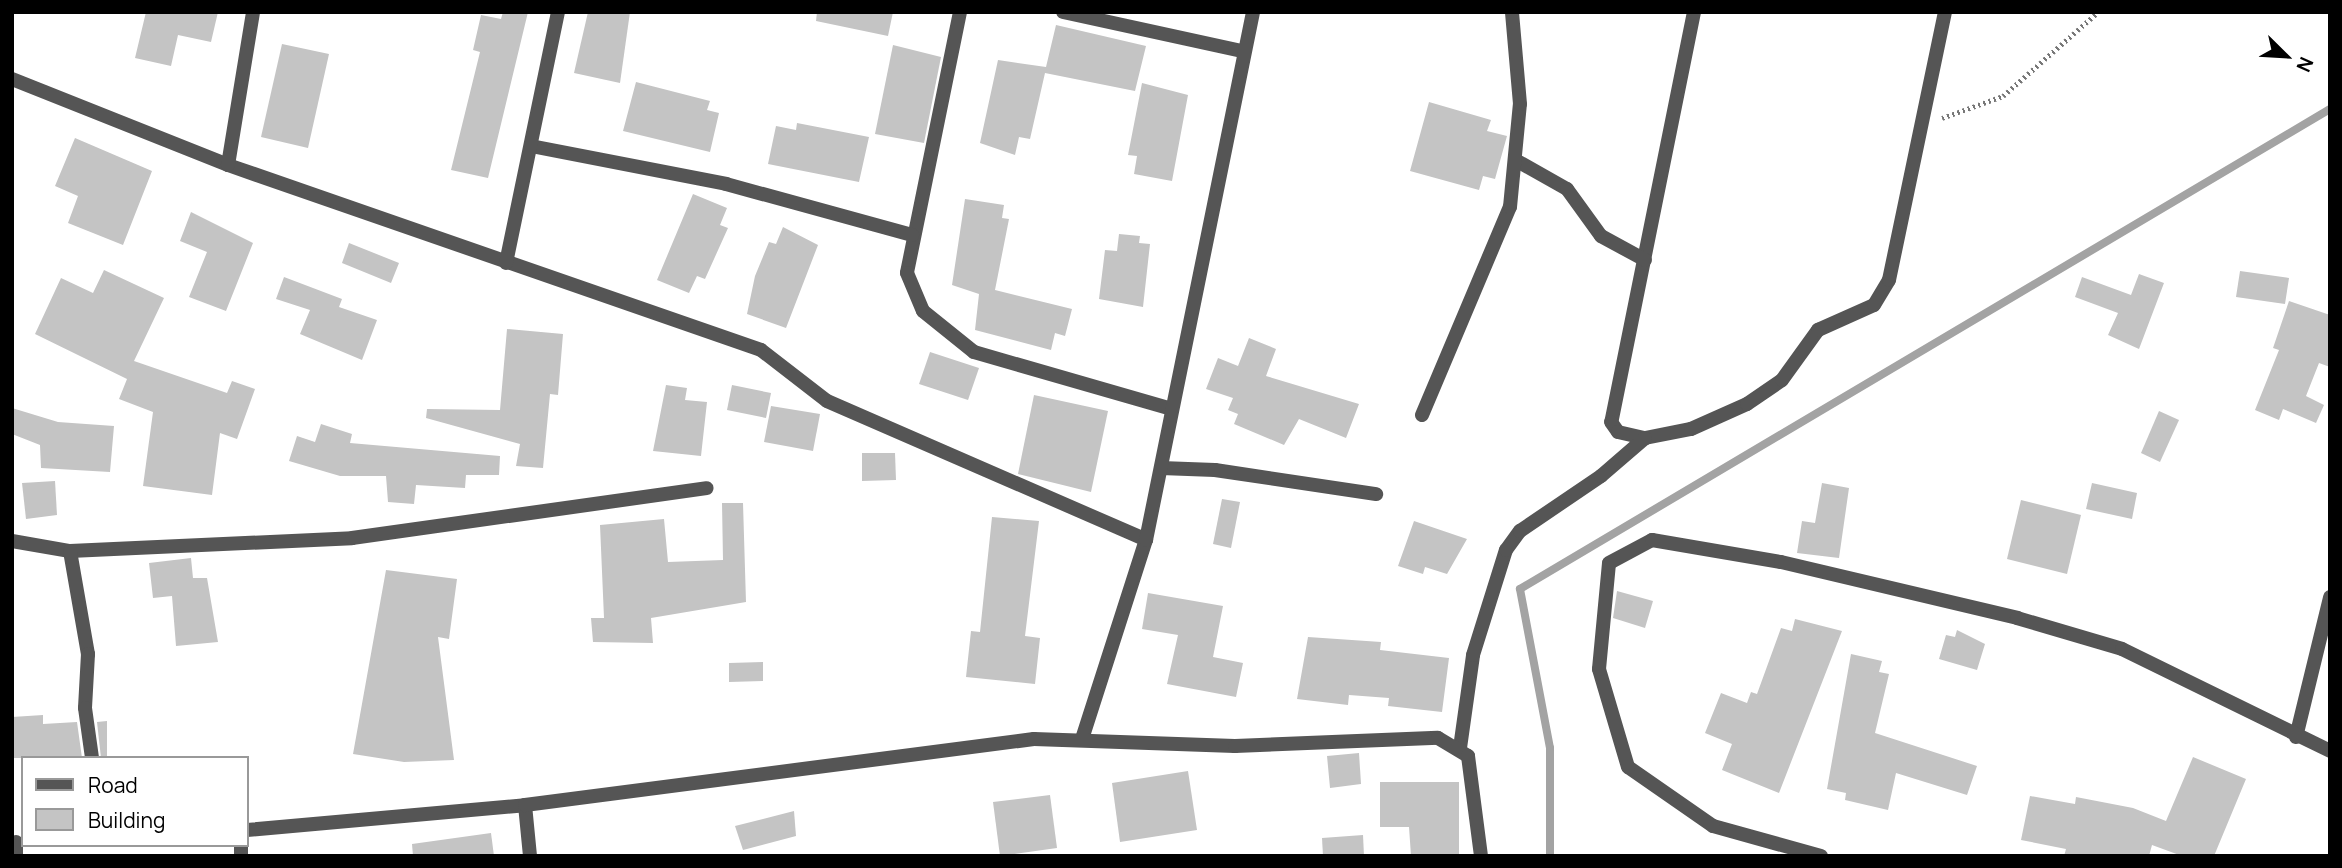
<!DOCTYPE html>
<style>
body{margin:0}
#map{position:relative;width:2342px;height:868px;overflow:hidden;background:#fff;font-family:Manrope,sans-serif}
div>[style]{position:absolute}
.stream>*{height:8px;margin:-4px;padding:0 4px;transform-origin:4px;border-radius:4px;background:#a3a3a3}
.building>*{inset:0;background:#c4c4c4}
.path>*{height:4.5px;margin-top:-2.25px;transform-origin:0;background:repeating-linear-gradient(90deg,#777 0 2px,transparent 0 5.5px)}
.lane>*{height:14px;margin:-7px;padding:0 7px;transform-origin:7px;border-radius:7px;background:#555}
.street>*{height:14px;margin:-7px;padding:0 7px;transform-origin:7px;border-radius:7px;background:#555}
span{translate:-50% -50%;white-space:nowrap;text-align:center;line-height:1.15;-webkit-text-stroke:5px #fff;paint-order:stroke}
.frame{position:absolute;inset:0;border:14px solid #000;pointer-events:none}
.legend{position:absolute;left:21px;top:756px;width:228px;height:91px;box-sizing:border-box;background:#fff;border:2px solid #999;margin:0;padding:9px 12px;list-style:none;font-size:21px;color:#000}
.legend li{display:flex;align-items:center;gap:14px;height:35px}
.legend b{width:35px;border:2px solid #999}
.north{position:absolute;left:2251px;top:21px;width:70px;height:70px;-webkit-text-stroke:5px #fff;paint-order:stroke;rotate:114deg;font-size:19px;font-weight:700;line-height:28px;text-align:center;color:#000}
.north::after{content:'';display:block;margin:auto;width:24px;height:32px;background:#000;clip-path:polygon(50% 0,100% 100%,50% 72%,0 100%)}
</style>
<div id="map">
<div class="stream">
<div style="left:1550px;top:856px;width:108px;rotate:-90deg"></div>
<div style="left:1550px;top:748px;width:162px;rotate:-100.7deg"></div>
<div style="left:1520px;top:589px;width:942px;rotate:-30.65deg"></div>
</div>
<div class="building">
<div style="clip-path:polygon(146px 12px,218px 12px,211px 42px,178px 35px,171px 66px,135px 58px)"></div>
<div style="clip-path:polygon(503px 12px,528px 12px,488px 178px,451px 170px,480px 52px,473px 50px,481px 15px,501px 19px)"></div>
<div style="clip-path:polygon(588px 12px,630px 12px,620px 83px,574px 73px)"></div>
<div style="clip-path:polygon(817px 12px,893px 12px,888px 36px,816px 21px)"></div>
<div style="clip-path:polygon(1056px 25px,1146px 46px,1135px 91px,1045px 73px,1030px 139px,1019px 137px,1015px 155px,980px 143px,998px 60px,1046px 67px)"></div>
<div style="clip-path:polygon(282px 44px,329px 54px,308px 148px,261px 137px)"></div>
<div style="clip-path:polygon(893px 45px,941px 57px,924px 143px,875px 134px)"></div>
<div style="clip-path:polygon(636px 82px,710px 101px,707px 110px,719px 113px,710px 152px,623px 131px)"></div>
<div style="clip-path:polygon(1142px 83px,1188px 95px,1172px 181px,1134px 174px,1137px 156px,1128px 155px)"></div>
<div style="clip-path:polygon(1429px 102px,1491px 120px,1487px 131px,1507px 136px,1495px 179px,1483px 176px,1479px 190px,1410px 171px)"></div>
<div style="clip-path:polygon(797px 123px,869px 137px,859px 182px,768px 164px,776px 126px,796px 130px)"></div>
<div style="clip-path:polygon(75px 138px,152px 171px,123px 245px,68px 223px,78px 196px,55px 186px)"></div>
<div style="clip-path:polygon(693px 194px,727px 208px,720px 225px,728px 228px,705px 279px,697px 276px,689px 293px,657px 280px)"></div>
<div style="clip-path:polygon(965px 199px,1004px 205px,1002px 218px,1009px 219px,995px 290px,1072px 309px,1065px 336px,1055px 333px,1051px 350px,975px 330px,979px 294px,952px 285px)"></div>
<div style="clip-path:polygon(191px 212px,253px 243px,226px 311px,189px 297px,207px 252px,180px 241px)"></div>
<div style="clip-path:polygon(783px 227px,818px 245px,786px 328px,747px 314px,755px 276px,769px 242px,776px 244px)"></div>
<div style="clip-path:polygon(1119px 234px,1140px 236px,1139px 243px,1150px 244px,1143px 307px,1099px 299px,1105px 250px,1117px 251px)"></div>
<div style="clip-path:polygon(349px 243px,399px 263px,391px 283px,342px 263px)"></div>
<div style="clip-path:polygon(104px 270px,164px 298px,134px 361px,227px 393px,232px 381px,255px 389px,237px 439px,220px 433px,212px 495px,143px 486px,153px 412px,119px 399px,127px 379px,35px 334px,61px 278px,93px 293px)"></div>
<div style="clip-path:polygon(2240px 271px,2289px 278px,2285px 304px,2236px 297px)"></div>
<div style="clip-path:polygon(2139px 274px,2164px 283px,2139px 349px,2108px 335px,2118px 313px,2075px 297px,2082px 277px,2131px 295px)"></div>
<div style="clip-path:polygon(284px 277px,342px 299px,339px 307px,377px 320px,362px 360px,300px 334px,310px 310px,276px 299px)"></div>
<div style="clip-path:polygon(2289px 301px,2330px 315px,2330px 367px,2319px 363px,2306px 396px,2324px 405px,2316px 423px,2283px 409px,2279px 420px,2255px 410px,2279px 350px,2273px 348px)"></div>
<div style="clip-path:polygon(507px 329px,563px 334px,558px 395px,550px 394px,543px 468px,516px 466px,520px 444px,426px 418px,427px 409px,500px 410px)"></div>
<div style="clip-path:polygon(1249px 338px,1276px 349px,1266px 376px,1359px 404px,1346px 438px,1299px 419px,1284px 445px,1234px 424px,1238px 414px,1228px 410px,1233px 398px,1206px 389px,1218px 358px,1238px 366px)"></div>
<div style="clip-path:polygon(930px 352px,979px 368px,968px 400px,919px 384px)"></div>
<div style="clip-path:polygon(666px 385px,687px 388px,685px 400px,707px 402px,701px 456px,653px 451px)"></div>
<div style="clip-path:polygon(732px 385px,771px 393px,766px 418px,727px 410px)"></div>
<div style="clip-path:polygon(1034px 395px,1108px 411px,1091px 492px,1018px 474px)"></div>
<div style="clip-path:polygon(771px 406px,820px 414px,813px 451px,764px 442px)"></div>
<div style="clip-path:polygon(12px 408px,58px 422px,114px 426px,110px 472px,41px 468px,40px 445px,12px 434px)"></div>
<div style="clip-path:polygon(2159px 411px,2179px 420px,2160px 462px,2141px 453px)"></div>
<div style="clip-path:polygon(321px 424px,352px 434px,350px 443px,500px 456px,499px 475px,466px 475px,465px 488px,416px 485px,414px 504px,388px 502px,386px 476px,340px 476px,289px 461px,297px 436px,315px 442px)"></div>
<div style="clip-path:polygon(862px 453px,895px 453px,896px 480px,862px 481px)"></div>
<div style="clip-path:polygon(55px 481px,57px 515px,26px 519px,22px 483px)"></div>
<div style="clip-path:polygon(1822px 483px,1849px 488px,1839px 558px,1797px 553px,1802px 521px,1815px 523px)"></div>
<div style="clip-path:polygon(2092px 483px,2137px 493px,2132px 519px,2086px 509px)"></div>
<div style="clip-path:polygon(1222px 499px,1240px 502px,1231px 548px,1213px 544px)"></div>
<div style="clip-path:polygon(2021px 500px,2081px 515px,2067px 574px,2007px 559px)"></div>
<div style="clip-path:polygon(722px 503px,743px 503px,746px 602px,651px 618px,653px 643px,593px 642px,591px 618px,604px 618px,600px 525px,664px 519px,668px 562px,723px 560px)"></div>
<div style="clip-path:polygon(992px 517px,1039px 521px,1025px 636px,1040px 638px,1035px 684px,966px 677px,971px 631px,980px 632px)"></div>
<div style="clip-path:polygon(1414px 521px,1467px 539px,1447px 574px,1425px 567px,1423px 574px,1398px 566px)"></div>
<div style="clip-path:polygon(191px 558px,193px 578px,207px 578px,218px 642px,176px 646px,172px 596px,153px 598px,149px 563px)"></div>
<div style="clip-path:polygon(386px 570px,457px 579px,449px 639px,438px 637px,454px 760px,404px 762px,353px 754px)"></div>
<div style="clip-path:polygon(1617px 591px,1653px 601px,1645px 628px,1613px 618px)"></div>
<div style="clip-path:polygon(1148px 593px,1223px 606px,1213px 657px,1243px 663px,1236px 697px,1167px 684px,1178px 635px,1142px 629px)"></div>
<div style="clip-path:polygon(1795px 619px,1842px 631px,1779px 793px,1722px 770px,1732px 744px,1705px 733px,1721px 693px,1747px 703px,1751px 692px,1757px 694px,1781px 628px,1792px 631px)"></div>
<div style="clip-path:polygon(1957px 630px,1985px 644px,1977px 670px,1939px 659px,1946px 635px,1955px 637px)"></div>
<div style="clip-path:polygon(1308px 637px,1381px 642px,1380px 650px,1449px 658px,1442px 712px,1388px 706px,1389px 698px,1349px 695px,1348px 705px,1297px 699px)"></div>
<div style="clip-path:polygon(1851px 654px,1882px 661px,1879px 672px,1889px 674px,1875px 733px,1977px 766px,1967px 795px,1896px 773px,1888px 810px,1845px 800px,1846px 793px,1827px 789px)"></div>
<div style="clip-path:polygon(763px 662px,763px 681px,729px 682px,729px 663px)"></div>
<div style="clip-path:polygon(43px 715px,43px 724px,77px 722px,82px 758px,14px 758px,12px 717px)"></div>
<div style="clip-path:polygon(107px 721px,107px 758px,101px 758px,97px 722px)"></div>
<div style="clip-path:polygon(1359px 753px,1361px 784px,1330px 788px,1327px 756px)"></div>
<div style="clip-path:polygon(2193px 757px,2246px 779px,2214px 856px,2182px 856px,2152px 845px,2149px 856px,2064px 856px,2066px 849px,2021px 840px,2030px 796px,2075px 804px,2076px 797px,2133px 808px,2166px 821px)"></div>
<div style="clip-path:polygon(1188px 771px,1197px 830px,1120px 842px,1112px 783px)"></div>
<div style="clip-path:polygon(1380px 782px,1459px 782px,1459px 856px,1411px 856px,1409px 827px,1380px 827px)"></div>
<div style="clip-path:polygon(1050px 795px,1057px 848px,1000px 856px,993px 802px)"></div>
<div style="clip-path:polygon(794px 811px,796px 836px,743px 850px,735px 826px)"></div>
<div style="clip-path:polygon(491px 833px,494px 856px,413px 856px,412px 844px)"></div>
<div style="clip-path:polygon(1363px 835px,1364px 856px,1323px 856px,1322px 838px)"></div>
</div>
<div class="path">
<div style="left:1942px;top:118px;width:65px;rotate:-19.8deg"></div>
<div style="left:2003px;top:96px;width:127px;rotate:-41.5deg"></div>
</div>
<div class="lane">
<div style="left:1161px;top:468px;width:54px;rotate:2.1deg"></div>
<div style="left:1215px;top:470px;width:163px;rotate:8.5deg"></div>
</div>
<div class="street">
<div style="left:960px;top:12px;width:266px;rotate:101.5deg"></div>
<div style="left:907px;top:273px;width:41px;rotate:67.2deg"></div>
<div style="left:923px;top:311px;width:65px;rotate:38.8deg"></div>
<div style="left:974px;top:352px;width:205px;rotate:16.1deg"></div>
<div style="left:1063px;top:12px;width:183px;rotate:12.3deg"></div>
<div style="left:1694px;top:12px;width:418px;rotate:101.4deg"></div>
<div style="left:1611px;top:422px;width:12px;rotate:55deg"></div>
<div style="left:1618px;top:432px;width:28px;rotate:13deg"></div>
<div style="left:1645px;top:438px;width:47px;rotate:-11.1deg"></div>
<div style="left:1691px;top:429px;width:61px;rotate:-24.1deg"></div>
<div style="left:1747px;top:404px;width:42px;rotate:-34.4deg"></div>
<div style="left:1782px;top:380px;width:62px;rotate:-54.2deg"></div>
<div style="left:1818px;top:330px;width:61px;rotate:-24.1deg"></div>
<div style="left:1874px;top:305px;width:29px;rotate:-59deg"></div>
<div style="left:1889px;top:280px;width:274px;rotate:-78.2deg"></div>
<div style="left:12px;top:79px;width:232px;rotate:21.7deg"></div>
<div style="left:228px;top:165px;width:564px;rotate:19.14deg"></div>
<div style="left:761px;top:350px;width:83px;rotate:37.7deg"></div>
<div style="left:827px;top:401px;width:348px;rotate:23.5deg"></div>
<div style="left:531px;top:146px;width:199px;rotate:11deg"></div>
<div style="left:726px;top:184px;width:193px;rotate:15.3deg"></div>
<div style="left:1519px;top:162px;width:55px;rotate:29.4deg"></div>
<div style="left:1567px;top:189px;width:58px;rotate:54.1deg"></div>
<div style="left:1601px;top:236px;width:50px;rotate:28.6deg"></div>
<div style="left:228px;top:165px;width:155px;rotate:-80.7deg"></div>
<div style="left:506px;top:263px;width:256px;rotate:-78.3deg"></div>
<div style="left:1422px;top:415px;width:226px;rotate:-67.1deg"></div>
<div style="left:1510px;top:207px;width:103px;rotate:-84.5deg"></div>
<div style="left:1520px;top:104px;width:92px;rotate:-95deg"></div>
<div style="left:12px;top:541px;width:59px;rotate:9.8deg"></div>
<div style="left:70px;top:551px;width:282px;rotate:-2.6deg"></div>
<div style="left:352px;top:538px;width:358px;rotate:-8deg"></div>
<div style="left:70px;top:551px;width:105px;rotate:80.1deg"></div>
<div style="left:88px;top:654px;width:54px;rotate:93.2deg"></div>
<div style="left:85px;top:708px;width:50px;rotate:82deg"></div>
<div style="left:2296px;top:737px;width:144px;rotate:-76.3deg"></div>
<div style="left:1082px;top:739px;width:209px;rotate:-72.2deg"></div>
<div style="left:1146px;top:540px;width:539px;rotate:-78.54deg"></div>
<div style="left:1460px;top:748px;width:94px;rotate:-82deg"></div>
<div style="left:1473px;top:655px;width:110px;rotate:-72.6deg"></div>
<div style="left:1506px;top:550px;width:24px;rotate:-54deg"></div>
<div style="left:1520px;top:531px;width:98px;rotate:-34.2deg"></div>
<div style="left:1601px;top:476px;width:58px;rotate:-40.8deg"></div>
<div style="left:525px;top:805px;width:51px;rotate:84.4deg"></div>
<div style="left:247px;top:830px;width:279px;rotate:-5.1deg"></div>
<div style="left:525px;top:805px;width:513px;rotate:-7.39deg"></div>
<div style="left:1034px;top:739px;width:201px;rotate:2deg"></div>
<div style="left:1235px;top:746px;width:203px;rotate:-2.3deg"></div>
<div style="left:1438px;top:738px;width:35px;rotate:31deg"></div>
<div style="left:1468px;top:756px;width:101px;rotate:82.6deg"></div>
<div style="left:16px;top:842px;width:14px;rotate:90deg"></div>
<div style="left:241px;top:845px;width:11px;rotate:90deg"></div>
<div style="left:1821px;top:856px;width:112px;rotate:-164.5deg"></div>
<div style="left:1713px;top:826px;width:103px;rotate:-145.2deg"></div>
<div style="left:1628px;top:767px;width:102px;rotate:-106.5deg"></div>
<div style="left:1599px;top:669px;width:106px;rotate:-84.6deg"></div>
<div style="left:1609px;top:563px;width:49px;rotate:-28.1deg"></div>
<div style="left:1652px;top:540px;width:131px;rotate:9.7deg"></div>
<div style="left:1781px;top:562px;width:243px;rotate:13.3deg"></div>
<div style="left:2017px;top:618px;width:109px;rotate:16.4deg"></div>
<div style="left:2122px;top:649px;width:232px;rotate:26.1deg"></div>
</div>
<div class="frame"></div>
<ul class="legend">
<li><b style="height:9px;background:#555"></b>Road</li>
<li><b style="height:19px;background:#c4c4c4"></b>Building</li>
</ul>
<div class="north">N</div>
</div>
